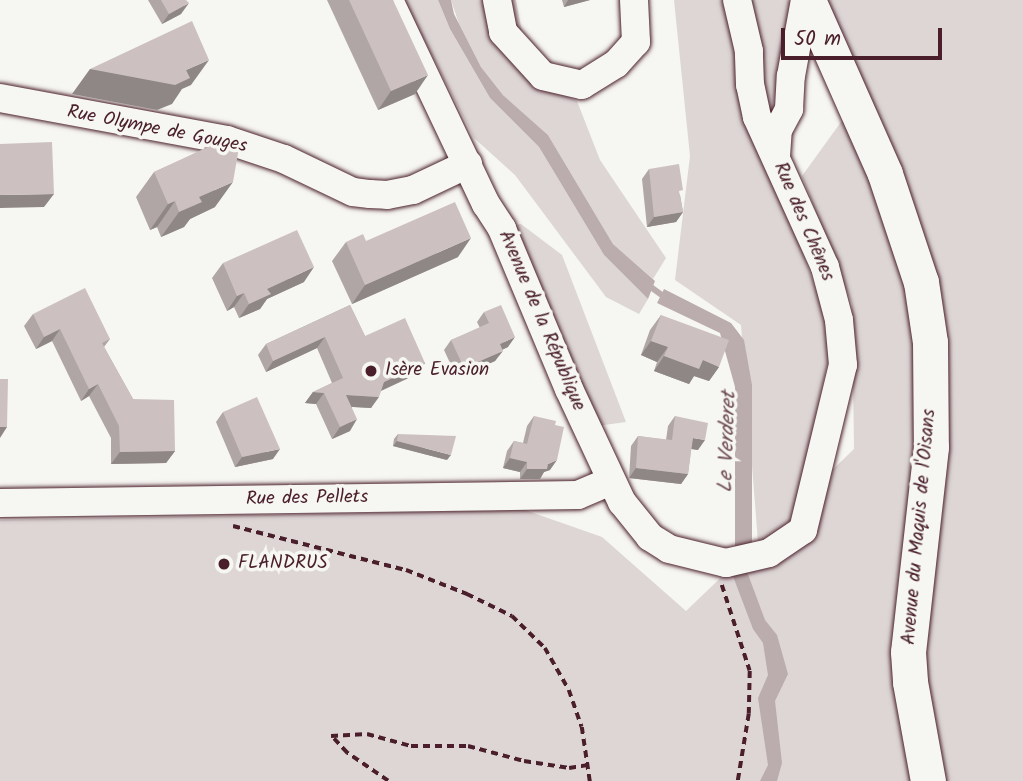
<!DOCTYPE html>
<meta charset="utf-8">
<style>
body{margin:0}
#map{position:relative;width:1023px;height:781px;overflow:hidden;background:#f6f6f2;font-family:Kalam,sans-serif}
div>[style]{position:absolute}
.green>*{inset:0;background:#ddd6d5}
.water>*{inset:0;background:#bbadae}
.stream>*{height:6px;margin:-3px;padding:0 3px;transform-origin:3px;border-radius:3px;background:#bbadae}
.path>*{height:3.5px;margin-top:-1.75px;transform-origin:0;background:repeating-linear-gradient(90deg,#4a1f2b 0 7px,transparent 0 12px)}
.roads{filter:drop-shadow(0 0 2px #4a1f2b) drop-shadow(0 0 2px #4a1f2b)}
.minor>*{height:28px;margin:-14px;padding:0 14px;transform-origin:14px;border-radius:14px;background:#f6f6f2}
.major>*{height:35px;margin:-17.5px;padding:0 17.5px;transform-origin:17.5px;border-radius:17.5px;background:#f6f6f2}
.wall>*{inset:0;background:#afa6a5}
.shaded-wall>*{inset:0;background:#8f8786}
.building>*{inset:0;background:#ccc1c0}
.dots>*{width:19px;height:19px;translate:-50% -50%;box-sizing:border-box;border:4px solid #f6f6f2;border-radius:50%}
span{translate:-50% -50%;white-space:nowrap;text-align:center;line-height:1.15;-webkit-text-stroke:7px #f6f6f2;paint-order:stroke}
.street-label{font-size:19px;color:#4a1f2b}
.poi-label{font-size:19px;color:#4a1f2b}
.left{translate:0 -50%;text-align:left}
.water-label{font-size:21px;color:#6c4a52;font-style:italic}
.scale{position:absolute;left:781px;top:28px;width:161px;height:32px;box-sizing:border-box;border:4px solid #4a1f2b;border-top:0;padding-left:9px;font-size:21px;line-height:24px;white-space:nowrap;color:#4a1f2b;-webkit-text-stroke:5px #f6f6f2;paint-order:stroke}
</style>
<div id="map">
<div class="green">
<div style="clip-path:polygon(404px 0,438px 0,450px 29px,490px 98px,539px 147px,604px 255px,648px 299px,639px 314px,606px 297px,515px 175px,474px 138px)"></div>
<div style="clip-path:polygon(451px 0,516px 0,531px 79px,577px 101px,600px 160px,666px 258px,653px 279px,613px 244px,548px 135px,503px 95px,481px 67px,459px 24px)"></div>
<div style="clip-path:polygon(674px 0,788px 0,792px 6px,770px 122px,803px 253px,833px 338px,797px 504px,854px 449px,852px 304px,802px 176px,854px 104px,805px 0,1023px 0,1023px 781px,0 781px,0 520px,525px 510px,602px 537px,686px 611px,758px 542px,741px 325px,675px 280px,690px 156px)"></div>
<div style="clip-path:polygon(521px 224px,562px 255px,626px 422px,597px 426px,510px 226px)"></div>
</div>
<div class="water">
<div style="clip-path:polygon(438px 0,451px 0,454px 14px,481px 67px,503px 95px,548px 135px,613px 244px,655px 281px,648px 299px,604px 255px,539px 147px,490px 98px,450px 29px)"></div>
<div style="clip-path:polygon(664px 289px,731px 323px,744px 340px,752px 385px,752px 547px,735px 550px,735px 387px,720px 333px,657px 303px)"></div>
<div style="clip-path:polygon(746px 569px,765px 620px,777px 635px,788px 674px,775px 701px,782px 763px,777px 781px,760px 781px,768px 765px,758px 698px,768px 675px,763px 643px,753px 629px,731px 571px)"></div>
</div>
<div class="stream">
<div style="left:648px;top:285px;width:24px;rotate:36deg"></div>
</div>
<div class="path">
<div style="left:233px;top:526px;width:179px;rotate:14.3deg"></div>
<div style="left:406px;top:570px;width:66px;rotate:21.5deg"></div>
<div style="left:467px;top:594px;width:50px;rotate:26.1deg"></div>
<div style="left:512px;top:616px;width:46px;rotate:44.1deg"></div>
<div style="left:545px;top:648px;width:48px;rotate:60.3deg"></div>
<div style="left:569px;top:690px;width:39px;rotate:71deg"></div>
<div style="left:582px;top:727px;width:55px;rotate:81.6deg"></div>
<div style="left:722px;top:585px;width:90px;rotate:72deg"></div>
<div style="left:750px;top:671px;width:43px;rotate:91.3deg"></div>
<div style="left:749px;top:714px;width:68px;rotate:99.3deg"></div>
<div style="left:388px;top:781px;width:50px;rotate:-145.7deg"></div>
<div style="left:347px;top:753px;width:23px;rotate:-133deg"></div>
<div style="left:331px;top:736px;width:36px;rotate:-3deg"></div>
<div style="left:367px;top:734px;width:46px;rotate:15.3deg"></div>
<div style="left:411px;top:746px;width:57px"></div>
<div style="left:468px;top:746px;width:58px;rotate:15deg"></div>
<div style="left:524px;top:761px;width:46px;rotate:8.8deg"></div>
<div style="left:569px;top:768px;width:20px;rotate:-9deg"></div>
</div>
<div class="roads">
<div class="minor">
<div style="left:389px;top:0;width:226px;rotate:64.6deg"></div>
<div style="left:486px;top:204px;width:30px;rotate:57deg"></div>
<div style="left:502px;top:229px;width:173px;rotate:67.3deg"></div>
<div style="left:569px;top:389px;width:125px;rotate:64.9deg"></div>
<div style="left:622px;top:502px;width:45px;rotate:51.3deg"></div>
<div style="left:650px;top:537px;width:22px;rotate:32deg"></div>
<div style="left:669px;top:549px;width:59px;rotate:13.8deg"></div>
<div style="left:726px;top:563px;width:44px;rotate:-13.1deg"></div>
<div style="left:769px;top:553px;width:41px;rotate:-34.1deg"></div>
<div style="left:803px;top:530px;width:170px;rotate:-76.4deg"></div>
<div style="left:843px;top:365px;width:45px;rotate:-95.1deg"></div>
<div style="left:839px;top:320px;width:55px;rotate:-104.8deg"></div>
<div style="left:825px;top:267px;width:165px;rotate:-114.4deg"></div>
<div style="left:757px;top:117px;width:33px;rotate:-102deg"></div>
<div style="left:750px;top:85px;width:34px;rotate:-92deg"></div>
<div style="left:749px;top:51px;width:52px;rotate:-103.2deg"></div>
<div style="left:497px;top:0;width:33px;rotate:79deg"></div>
<div style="left:503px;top:32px;width:59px;rotate:47.7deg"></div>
<div style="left:543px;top:76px;width:40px;rotate:13deg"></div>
<div style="left:582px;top:85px;width:40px;rotate:-32deg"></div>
<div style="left:616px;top:64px;width:30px;rotate:-48deg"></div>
<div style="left:636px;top:42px;width:42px;rotate:-92.7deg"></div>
<div style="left:0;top:98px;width:231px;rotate:10.5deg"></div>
<div style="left:227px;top:140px;width:60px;rotate:18.4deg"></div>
<div style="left:284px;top:159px;width:76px;rotate:25.6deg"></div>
<div style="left:353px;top:192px;width:17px;rotate:7deg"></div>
<div style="left:370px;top:194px;width:17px;rotate:3deg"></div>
<div style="left:387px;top:195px;width:26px;rotate:-11deg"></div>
<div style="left:413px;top:190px;width:61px;rotate:-25.3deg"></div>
<div style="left:776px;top:156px;width:26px;rotate:-86deg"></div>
<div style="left:778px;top:130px;width:24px;rotate:-62deg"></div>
<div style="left:789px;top:109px;width:33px;rotate:-87deg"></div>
<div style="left:791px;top:76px;width:77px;rotate:-79.6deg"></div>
<div style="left:0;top:503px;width:578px;rotate:-0.79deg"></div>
<div style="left:578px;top:495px;width:36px;rotate:-23deg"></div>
</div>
<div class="major">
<div style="left:808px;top:0;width:190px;rotate:66.1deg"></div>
<div style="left:885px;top:174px;width:114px;rotate:71.6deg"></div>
<div style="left:921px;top:282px;width:61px;rotate:81.5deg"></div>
<div style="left:930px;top:342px;width:105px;rotate:89.5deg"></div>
<div style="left:931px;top:447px;width:206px;rotate:96.4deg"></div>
<div style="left:908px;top:652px;width:30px;rotate:86deg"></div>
<div style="left:910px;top:682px;width:101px;rotate:79.7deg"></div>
</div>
</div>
<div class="wall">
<div style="clip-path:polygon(148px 0,186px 0,181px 14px,162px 24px)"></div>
<div style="clip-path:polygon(327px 0,393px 0,415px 94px,378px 110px)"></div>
<div style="clip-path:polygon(562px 0,590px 0,564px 7px)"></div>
<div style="clip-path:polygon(211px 137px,215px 207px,190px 219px,184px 227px,161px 237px,157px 227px,150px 230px,136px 197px,154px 172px,203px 150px)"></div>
<div style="clip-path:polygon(649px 169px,680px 195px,683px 212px,676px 222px,647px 227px,642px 179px)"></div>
<div style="clip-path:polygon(366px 241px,458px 257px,352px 304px,332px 261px,346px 242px)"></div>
<div style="clip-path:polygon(223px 263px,304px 282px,267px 299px,260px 309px,239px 318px,234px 307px,227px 311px,212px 278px)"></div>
<div style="clip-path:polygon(350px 305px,365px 336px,425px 363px,417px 374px,381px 391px,371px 408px,352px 407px,350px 431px,332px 439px,316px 404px,305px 403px,313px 392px,332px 383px,317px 348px,266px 372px,258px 355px,266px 344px)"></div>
<div style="clip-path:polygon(484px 312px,508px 347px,502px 350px,495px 361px,457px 378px,444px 350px,451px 340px,480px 328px,477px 322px)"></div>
<div style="clip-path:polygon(33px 314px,110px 339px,104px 347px,133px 399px,175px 451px,166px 463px,111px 464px,111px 438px,89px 396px,81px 401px,52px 341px,36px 349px,24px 326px)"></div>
<div style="clip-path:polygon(661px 315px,719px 367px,709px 381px,694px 376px,689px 384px,654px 371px,657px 362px,641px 355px,650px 330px)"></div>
<div style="clip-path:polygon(223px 412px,273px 459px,235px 467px,216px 422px)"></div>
<div style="clip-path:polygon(534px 416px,550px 470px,544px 472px,540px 479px,520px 479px,520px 472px,503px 468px,507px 451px,514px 441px,523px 443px,527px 426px)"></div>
<div style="clip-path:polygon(675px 416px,698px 450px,691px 449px,688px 474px,681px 484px,629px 478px,631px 446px,638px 436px,666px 440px,668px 426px)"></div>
<div style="clip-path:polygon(398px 434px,447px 460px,393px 446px,394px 439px)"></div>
</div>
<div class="shaded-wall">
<div style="clip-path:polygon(568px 0,590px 0,564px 7px)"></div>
<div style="clip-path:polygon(189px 3px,181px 14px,162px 24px,169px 14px)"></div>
<div style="clip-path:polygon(209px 60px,191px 85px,182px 89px,172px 104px,157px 110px,72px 94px,90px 69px,186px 70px)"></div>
<div style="clip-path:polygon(428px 75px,415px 94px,378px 110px,391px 91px)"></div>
<div style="clip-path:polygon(233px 182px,215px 207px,190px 219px,184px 227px,161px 237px,179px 212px,199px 197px)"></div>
<div style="clip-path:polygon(54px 194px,44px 207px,0 208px,0 195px)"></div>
<div style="clip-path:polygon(175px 201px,157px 227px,150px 230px,168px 204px)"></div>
<div style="clip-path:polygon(683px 212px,676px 222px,647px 227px,654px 217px)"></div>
<div style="clip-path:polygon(471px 238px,458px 257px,352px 304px,365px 285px)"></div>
<div style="clip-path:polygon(314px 267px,304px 282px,267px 299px,260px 309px,239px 318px,249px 304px,267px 289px)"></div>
<div style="clip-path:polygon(244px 293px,234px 307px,227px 311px,237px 296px)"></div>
<div style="clip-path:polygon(60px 329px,52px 341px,36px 349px,44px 337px)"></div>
<div style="clip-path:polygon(325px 337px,317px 348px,266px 372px,273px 361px)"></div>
<div style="clip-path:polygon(515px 337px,508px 347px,492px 354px,500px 344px)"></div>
<div style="clip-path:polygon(651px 341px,668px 347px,657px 362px,641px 355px)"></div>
<div style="clip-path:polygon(503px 351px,495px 361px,457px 378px,464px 368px)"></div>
<div style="clip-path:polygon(664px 356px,703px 360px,719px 367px,709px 381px,694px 376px,689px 384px,654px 371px)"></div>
<div style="clip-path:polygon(425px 363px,417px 374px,376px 393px,384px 382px)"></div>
<div style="clip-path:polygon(98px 384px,89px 396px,81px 401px,89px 389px)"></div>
<div style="clip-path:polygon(313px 392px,324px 393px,316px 404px,305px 403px)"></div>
<div style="clip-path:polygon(346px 395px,379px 397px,371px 408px,338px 406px)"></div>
<div style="clip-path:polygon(357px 419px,350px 431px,332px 439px,340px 427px)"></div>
<div style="clip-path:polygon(0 427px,7px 427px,0 438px)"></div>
<div style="clip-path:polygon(693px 438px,705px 440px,698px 450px,686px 448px)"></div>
<div style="clip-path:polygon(397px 441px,451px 455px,447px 460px,393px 446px)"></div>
<div style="clip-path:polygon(280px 449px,273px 459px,235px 467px,242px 457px)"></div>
<div style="clip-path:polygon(175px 451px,166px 463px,111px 464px,120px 452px)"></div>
<div style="clip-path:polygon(510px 458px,527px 462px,520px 472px,503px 468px)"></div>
<div style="clip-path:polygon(557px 460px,550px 470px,544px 472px,540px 479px,520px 479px,527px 469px,548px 464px)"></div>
<div style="clip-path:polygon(636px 468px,688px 474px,681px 484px,629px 478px)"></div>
</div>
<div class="building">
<div style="clip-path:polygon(161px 0,186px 0,189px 3px,169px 14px)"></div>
<div style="clip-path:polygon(349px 0,393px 0,428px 75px,391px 91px)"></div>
<div style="clip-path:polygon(192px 21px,209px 60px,186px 70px,190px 78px,175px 85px,90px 69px)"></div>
<div style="clip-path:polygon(211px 137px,240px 142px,233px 182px,199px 197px,202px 202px,179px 212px,175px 201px,168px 204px,154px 172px,210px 146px)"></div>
<div style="clip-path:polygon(52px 142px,54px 194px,0 195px,0 144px)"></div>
<div style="clip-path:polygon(679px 164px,683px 190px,679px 191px,683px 212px,654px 217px,649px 169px)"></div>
<div style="clip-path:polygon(455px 202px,471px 238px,365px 285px,346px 242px,363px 234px,366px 241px)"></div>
<div style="clip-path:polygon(297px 230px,314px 267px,267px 289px,271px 294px,249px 304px,244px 293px,237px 296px,223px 263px)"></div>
<div style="clip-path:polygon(85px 288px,110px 339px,102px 343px,133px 399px,174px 400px,175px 451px,120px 452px,119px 426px,98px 384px,89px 389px,60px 329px,44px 337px,33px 314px)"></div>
<div style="clip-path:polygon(350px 305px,365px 336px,405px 318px,425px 363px,384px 382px,379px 397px,346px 395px,357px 419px,340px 427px,324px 393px,313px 392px,343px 378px,325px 337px,273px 361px,266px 344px)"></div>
<div style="clip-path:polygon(501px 305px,515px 337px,500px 344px,503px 351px,464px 368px,451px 340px,489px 323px,484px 312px)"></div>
<div style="clip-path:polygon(661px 315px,729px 340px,719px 367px,703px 360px,699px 369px,664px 356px,668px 347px,651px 341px)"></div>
<div style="clip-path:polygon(0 379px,8px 379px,7px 427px,0 427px)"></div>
<div style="clip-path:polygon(257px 397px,280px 449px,242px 457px,223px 412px)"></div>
<div style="clip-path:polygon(534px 416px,556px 421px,555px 425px,564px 427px,557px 460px,548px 464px,547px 469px,527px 469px,527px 462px,510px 458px,514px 441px,527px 444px)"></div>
<div style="clip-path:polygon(675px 416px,708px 423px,705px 440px,693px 438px,688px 474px,636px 468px,638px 436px,672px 440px)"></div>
<div style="clip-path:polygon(398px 434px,456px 436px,451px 455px,397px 441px)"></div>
</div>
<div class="dots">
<div style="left:371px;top:371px;background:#4a1f2b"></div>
<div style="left:224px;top:564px;background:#4a1f2b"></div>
</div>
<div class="street-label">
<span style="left:157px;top:130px;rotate:11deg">Rue Olympe de Gouges</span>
<span style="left:803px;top:222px;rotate:67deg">Rue des Chênes</span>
<span style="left:541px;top:321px;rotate:67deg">Avenue de la République</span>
<span style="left:307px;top:499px;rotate:-1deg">Rue des Pellets</span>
<span style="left:920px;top:527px;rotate:-85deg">Avenue du Maquis de l'Oisans</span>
</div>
<div class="poi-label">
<span class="left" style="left:385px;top:371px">Isère Evasion</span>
<span class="left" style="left:238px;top:564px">FLANDRUS</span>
</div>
<div class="water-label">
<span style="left:728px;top:442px;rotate:-88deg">Le Verderet</span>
</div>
<div class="scale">50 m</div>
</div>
